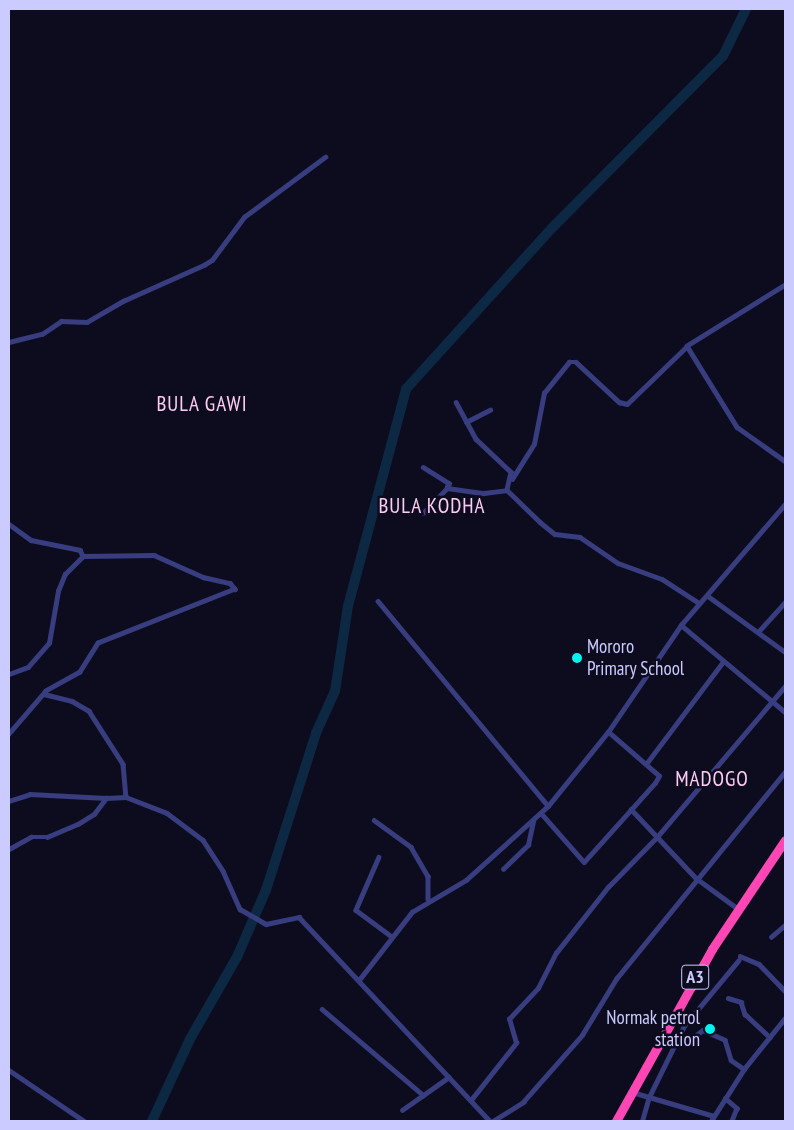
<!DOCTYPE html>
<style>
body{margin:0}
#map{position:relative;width:794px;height:1130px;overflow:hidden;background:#0d0c1f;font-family:"PT Sans Narrow",sans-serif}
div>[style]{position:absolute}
.river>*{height:10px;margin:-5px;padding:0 5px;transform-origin:5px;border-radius:5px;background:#0c2843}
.street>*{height:4.5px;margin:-2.25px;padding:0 2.25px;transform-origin:2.25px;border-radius:2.25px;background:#373d7e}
.highway>*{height:9px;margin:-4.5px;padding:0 4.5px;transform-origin:4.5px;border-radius:4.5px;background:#fe46b4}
.dots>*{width:14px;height:14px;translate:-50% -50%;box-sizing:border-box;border:2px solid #0d0c1f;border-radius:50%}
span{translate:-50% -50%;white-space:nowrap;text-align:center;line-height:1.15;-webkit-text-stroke:5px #0d0c1f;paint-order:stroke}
.shield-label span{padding:1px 4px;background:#0d0c1f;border:1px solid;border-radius:4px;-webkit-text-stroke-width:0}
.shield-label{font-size:18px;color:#cbcbff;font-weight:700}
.poi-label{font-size:19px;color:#cbcbff}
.left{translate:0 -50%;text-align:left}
.right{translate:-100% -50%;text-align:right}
.quarter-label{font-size:21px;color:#ffcdf3;letter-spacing:1px}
.frame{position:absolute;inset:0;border:10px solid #cbcbff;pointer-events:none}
</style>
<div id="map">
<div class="river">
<div style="left:152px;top:1121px;width:90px;rotate:-65.1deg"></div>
<div style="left:190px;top:1039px;width:95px;rotate:-60.2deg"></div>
<div style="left:237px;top:957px;width:73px;rotate:-66.6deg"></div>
<div style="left:266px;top:890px;width:165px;rotate:-72.3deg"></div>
<div style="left:316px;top:733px;width:46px;rotate:-65.7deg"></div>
<div style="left:335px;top:691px;width:86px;rotate:-81.3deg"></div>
<div style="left:348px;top:606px;width:225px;rotate:-75deg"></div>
<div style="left:406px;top:389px;width:219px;rotate:-47.8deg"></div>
<div style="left:553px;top:227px;width:241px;rotate:-45.2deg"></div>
<div style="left:723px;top:56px;width:52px;rotate:-63.9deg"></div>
</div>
<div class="street">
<div style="left:785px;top:285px;width:115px;rotate:148.1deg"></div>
<div style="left:687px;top:346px;width:95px;rotate:58.3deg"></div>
<div style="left:737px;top:427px;width:59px;rotate:35.3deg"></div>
<div style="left:9px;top:342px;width:34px;rotate:-14deg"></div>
<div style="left:42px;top:334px;width:23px;rotate:-34deg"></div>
<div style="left:61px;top:321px;width:26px;rotate:2deg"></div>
<div style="left:87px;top:322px;width:42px;rotate:-30.3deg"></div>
<div style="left:123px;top:301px;width:89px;rotate:-24deg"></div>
<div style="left:204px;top:265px;width:9px;rotate:-32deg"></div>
<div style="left:212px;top:260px;width:54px;rotate:-53.3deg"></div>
<div style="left:244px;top:217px;width:101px;rotate:-36.5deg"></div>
<div style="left:456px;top:402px;width:42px;rotate:61.6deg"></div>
<div style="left:476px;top:439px;width:48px;rotate:43.3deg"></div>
<div style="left:511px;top:472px;width:18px;rotate:103deg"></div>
<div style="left:507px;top:490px;width:46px;rotate:44.1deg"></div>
<div style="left:540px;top:522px;width:19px;rotate:39deg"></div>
<div style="left:555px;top:534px;width:25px;rotate:7deg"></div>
<div style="left:580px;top:537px;width:46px;rotate:34.4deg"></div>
<div style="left:618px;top:563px;width:47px;rotate:20deg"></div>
<div style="left:662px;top:579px;width:44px;rotate:33deg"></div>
<div style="left:466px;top:422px;width:27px;rotate:-27deg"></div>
<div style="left:423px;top:467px;width:31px;rotate:32deg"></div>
<div style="left:449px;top:483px;width:5px;rotate:112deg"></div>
<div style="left:512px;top:479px;width:41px;rotate:-57.8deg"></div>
<div style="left:534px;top:444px;width:52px;rotate:-78.9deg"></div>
<div style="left:544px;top:393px;width:40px;rotate:-51deg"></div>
<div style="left:569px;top:362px;width:7px"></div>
<div style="left:576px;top:362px;width:59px;rotate:42.9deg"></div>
<div style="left:619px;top:402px;width:8px;rotate:14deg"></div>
<div style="left:627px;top:404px;width:83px;rotate:-44deg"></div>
<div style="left:423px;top:513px;width:35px;rotate:-46deg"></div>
<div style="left:447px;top:488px;width:37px;rotate:8deg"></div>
<div style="left:484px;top:493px;width:23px;rotate:-7deg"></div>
<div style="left:9px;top:524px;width:27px;rotate:36deg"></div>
<div style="left:31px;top:540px;width:50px;rotate:11.5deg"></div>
<div style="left:80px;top:550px;width:7px;rotate:63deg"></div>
<div style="left:708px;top:596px;width:95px;rotate:36deg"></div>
<div style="left:378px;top:601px;width:266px;rotate:50.3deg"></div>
<div style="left:681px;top:625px;width:136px;rotate:39.9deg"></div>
<div style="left:759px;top:631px;width:39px;rotate:-48deg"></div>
<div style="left:9px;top:674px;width:20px;rotate:-20deg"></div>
<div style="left:28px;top:667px;width:32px;rotate:-49deg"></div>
<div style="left:49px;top:643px;width:53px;rotate:-80.2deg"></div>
<div style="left:58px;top:591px;width:18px;rotate:-68deg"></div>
<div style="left:65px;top:574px;width:25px;rotate:-45deg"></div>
<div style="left:83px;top:556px;width:71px;rotate:-0.8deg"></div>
<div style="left:154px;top:555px;width:54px;rotate:24.2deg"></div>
<div style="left:203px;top:577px;width:28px;rotate:13deg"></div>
<div style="left:230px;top:583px;width:8px;rotate:50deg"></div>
<div style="left:235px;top:589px;width:147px;rotate:158.5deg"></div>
<div style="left:98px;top:643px;width:34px;rotate:122deg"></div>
<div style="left:80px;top:672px;width:39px;rotate:151deg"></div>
<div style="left:46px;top:691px;width:57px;rotate:130.7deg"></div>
<div style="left:44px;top:694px;width:29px;rotate:14deg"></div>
<div style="left:72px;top:701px;width:20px;rotate:30deg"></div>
<div style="left:89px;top:711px;width:63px;rotate:57.3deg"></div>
<div style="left:123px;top:764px;width:33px;rotate:85deg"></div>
<div style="left:646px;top:764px;width:128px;rotate:-53deg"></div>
<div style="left:9px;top:801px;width:22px;rotate:-18deg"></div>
<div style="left:30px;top:794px;width:76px;rotate:3deg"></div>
<div style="left:631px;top:809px;width:95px;rotate:46.7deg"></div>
<div style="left:696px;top:878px;width:51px;rotate:36.2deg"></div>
<div style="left:541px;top:813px;width:65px;rotate:48.7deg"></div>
<div style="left:584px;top:862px;width:106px;rotate:-48.1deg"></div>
<div style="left:655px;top:783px;width:8px;rotate:-60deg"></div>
<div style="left:659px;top:776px;width:67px;rotate:-139.2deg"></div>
<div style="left:374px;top:820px;width:46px;rotate:36.1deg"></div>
<div style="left:411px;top:847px;width:34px;rotate:60deg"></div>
<div style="left:428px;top:876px;width:23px;rotate:90deg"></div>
<div style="left:9px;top:849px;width:25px;rotate:-29deg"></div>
<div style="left:31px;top:837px;width:16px"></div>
<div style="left:47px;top:837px;width:34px;rotate:-23deg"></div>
<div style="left:78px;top:824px;width:19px;rotate:-32deg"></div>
<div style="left:94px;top:814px;width:20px;rotate:-53deg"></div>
<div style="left:106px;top:798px;width:20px;rotate:-3deg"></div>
<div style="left:126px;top:797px;width:44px;rotate:21.3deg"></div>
<div style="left:167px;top:813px;width:45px;rotate:36.9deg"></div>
<div style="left:203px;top:840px;width:37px;rotate:57deg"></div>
<div style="left:223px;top:871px;width:42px;rotate:65.9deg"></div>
<div style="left:240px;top:909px;width:30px;rotate:30deg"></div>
<div style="left:266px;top:924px;width:34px;rotate:-12deg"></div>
<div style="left:299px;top:917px;width:279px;rotate:46.9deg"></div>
<div style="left:379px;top:857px;width:58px;rotate:113.5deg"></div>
<div style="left:356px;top:910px;width:44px;rotate:36.6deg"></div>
<div style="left:503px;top:869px;width:35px;rotate:-44deg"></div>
<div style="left:528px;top:845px;width:25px;rotate:-78deg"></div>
<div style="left:771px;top:937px;width:18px;rotate:-41deg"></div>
<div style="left:740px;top:956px;width:21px;rotate:23deg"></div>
<div style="left:759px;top:964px;width:37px;rotate:46deg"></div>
<div style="left:359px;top:980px;width:86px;rotate:-52.1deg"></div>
<div style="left:412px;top:912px;width:63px;rotate:-30.7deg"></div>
<div style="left:466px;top:880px;width:110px;rotate:-42.1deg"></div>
<div style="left:548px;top:806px;width:95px;rotate:-51deg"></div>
<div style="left:608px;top:732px;width:130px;rotate:-55.7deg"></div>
<div style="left:681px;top:625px;width:160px;rotate:-49.3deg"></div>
<div style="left:728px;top:998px;width:14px;rotate:17deg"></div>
<div style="left:741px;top:1002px;width:13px;rotate:72deg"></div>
<div style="left:745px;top:1014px;width:34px;rotate:43deg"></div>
<div style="left:322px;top:1009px;width:133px;rotate:40.4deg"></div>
<div style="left:674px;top:1043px;width:16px;rotate:-11deg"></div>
<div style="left:690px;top:1040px;width:16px;rotate:-38deg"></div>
<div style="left:703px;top:1030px;width:24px;rotate:24deg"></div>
<div style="left:725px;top:1040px;width:21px;rotate:73deg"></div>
<div style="left:731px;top:1060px;width:16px;rotate:35deg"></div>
<div style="left:9px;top:1070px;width:91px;rotate:34.2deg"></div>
<div style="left:632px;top:1092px;width:85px;rotate:16.3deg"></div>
<div style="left:725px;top:1098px;width:16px;rotate:40deg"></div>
<div style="left:737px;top:1108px;width:14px;rotate:111deg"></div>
<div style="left:471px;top:1100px;width:73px;rotate:-51.7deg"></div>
<div style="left:516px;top:1043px;width:25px;rotate:-106deg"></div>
<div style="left:509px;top:1019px;width:42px;rotate:-46.9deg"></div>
<div style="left:538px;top:988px;width:39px;rotate:-63deg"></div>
<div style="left:556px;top:953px;width:84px;rotate:-51.8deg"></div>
<div style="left:608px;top:887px;width:70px;rotate:-45.6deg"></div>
<div style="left:657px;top:837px;width:198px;rotate:-49.7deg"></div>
<div style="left:402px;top:1110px;width:57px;rotate:-35.1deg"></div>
<div style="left:493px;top:1121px;width:36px;rotate:-32deg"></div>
<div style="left:523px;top:1102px;width:89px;rotate:-48.6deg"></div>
<div style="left:582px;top:1035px;width:66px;rotate:-58.7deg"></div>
<div style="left:616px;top:979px;width:267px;rotate:-50.8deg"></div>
<div style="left:642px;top:1121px;width:25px;rotate:-74deg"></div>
<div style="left:649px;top:1097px;width:79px;rotate:-63.8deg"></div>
<div style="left:684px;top:1026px;width:85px;rotate:-50.3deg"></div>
<div style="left:711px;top:1121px;width:62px;rotate:-57.6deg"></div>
<div style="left:744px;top:1069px;width:65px;rotate:-51.2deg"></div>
</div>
<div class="highway">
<div style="left:616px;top:1121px;width:197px;rotate:-60.8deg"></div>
<div style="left:712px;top:949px;width:131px;rotate:-56.2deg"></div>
</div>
<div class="dots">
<div style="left:577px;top:658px;background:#01f4ef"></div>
<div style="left:710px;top:1029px;background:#01f4ef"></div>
</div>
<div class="shield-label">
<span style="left:695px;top:977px">A3</span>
</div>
<div class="poi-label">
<span class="left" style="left:587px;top:658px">Mororo<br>Primary School</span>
<span class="right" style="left:700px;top:1029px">Normak petrol<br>station</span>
</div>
<div class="quarter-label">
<span style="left:202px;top:404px">BULA GAWI</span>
<span style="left:432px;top:506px">BULA KODHA</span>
<span style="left:712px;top:779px">MADOGO</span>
</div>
<div class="frame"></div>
</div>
